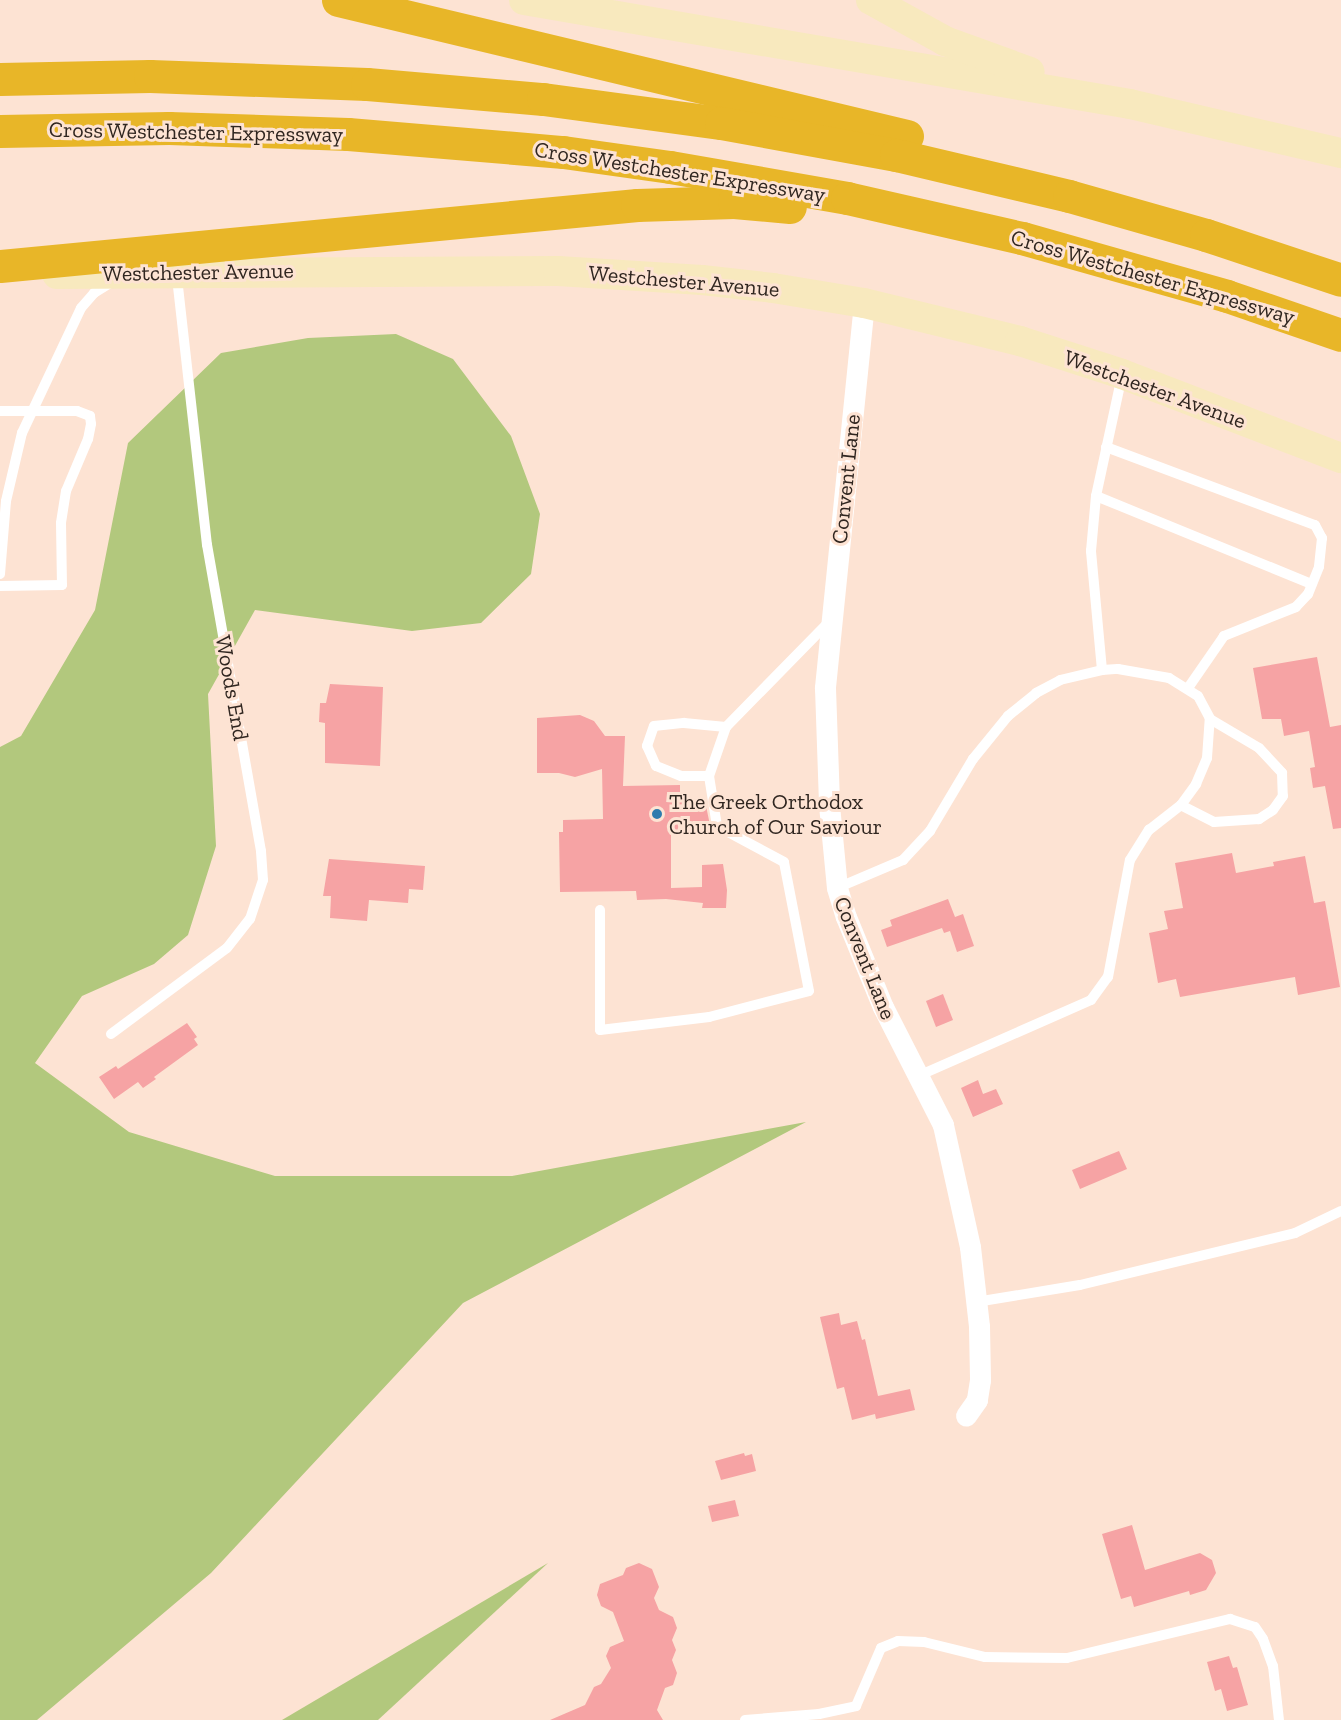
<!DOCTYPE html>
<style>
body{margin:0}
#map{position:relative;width:1341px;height:1720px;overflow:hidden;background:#fde3d3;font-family:"Zilla Slab",serif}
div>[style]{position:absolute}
.green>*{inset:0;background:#b2c87d}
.building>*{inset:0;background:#f6a3a4}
.lane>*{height:10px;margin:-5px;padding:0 5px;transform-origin:5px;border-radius:5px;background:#fff}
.street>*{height:21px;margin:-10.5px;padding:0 10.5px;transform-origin:10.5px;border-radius:10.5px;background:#fff}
.secondary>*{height:30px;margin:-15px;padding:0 15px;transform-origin:15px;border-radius:15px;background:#f8e9be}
.highway>*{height:33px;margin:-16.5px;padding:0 16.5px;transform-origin:16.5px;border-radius:16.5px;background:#e8b628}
.dots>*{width:16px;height:16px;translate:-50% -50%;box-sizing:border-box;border:3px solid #fde3d3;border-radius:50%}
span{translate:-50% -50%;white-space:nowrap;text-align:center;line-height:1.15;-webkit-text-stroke:6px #fde3d3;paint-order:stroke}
.street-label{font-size:22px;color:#302620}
.poi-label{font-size:22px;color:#302620}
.left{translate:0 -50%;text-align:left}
</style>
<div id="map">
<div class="green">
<div style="clip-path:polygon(396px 334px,453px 359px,511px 436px,540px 514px,531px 574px,481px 623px,412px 631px,255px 610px,208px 694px,216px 846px,188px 935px,154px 964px,82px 996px,35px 1063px,129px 1132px,275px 1176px,512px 1176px,806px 1122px,463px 1303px,211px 1573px,37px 1720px,0 1720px,0 747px,21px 736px,95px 610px,128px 443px,221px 353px,308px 338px)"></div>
<div style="clip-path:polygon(548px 1563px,378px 1720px,282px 1720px)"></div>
</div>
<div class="building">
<div style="clip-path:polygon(1317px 657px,1330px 727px,1341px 725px,1341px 828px,1333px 829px,1325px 786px,1313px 788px,1310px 768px,1315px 767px,1309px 731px,1284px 736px,1281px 719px,1262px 719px,1253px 668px)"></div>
<div style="clip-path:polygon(330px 684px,383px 687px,380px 766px,325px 763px,325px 723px,319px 722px,320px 703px,326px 703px)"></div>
<div style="clip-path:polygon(580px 715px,594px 721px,605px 736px,625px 736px,623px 786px,680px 785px,680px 802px,705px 801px,711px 830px,671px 831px,671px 888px,702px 887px,702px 865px,723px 864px,727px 890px,726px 908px,702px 908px,703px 903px,666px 899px,637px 900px,636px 891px,560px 892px,559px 832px,563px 832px,563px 820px,603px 819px,602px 769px,575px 777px,559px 773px,537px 773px,537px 718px)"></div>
<div style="clip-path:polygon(1232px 853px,1236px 873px,1274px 866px,1273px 862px,1305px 856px,1314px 903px,1325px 901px,1340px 987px,1298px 995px,1295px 977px,1180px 997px,1176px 979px,1158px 983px,1149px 933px,1168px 929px,1164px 911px,1183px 908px,1175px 863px)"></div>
<div style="clip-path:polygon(329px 859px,425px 866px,423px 890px,409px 889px,408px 903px,369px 900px,367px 921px,330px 918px,331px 896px,323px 896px)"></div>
<div style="clip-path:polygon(948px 899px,955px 917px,963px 914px,974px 946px,957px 952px,950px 931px,944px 933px,942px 928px,887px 947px,881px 930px,892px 926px,890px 920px)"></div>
<div style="clip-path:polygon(943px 994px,953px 1020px,936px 1027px,926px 1001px)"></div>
<div style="clip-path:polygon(187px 1023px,197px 1037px,194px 1039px,198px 1045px,154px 1077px,156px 1079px,143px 1088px,138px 1082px,114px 1099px,99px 1077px,116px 1066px,118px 1069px)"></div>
<div style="clip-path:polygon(978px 1080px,983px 1094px,996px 1089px,1003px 1104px,973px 1117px,961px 1088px)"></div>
<div style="clip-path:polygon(1119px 1151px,1127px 1169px,1080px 1189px,1072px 1170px)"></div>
<div style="clip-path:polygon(839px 1313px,841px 1325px,857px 1321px,862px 1340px,865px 1339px,878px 1396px,910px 1389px,915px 1410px,876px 1419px,875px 1414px,852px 1420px,844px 1387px,837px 1389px,820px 1317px)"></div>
<div style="clip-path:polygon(744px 1453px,745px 1456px,752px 1454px,756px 1471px,721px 1480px,715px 1461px)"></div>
<div style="clip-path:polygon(735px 1500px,739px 1516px,712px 1522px,708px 1506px)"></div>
<div style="clip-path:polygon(1132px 1525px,1145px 1570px,1200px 1553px,1212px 1560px,1216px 1573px,1206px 1590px,1190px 1595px,1189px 1591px,1134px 1607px,1131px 1596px,1121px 1599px,1102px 1534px)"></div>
<div style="clip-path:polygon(639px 1563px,652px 1569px,659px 1587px,654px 1598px,659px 1610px,673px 1617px,677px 1628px,672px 1640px,676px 1650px,672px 1660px,677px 1673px,673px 1685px,665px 1688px,657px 1710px,663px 1720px,550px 1720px,585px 1705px,594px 1687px,601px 1684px,611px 1668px,606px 1656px,610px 1647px,624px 1641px,613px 1612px,601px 1606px,597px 1595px,600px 1584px,623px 1575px,626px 1568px)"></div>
<div style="clip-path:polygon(1229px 1656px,1233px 1668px,1237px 1667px,1248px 1705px,1227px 1711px,1221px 1689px,1215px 1691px,1207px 1662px)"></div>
</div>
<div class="lane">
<div style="left:0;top:411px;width:77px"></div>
<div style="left:77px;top:411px;width:14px;rotate:21deg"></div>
<div style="left:90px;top:416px;width:8px;rotate:83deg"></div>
<div style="left:91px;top:424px;width:15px;rotate:101deg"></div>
<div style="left:88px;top:439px;width:56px;rotate:112.9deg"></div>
<div style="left:66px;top:491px;width:32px;rotate:99deg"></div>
<div style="left:61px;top:523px;width:62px;rotate:89.1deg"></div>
<div style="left:62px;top:585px;width:62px;rotate:179.1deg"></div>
<div style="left:1106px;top:447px;width:223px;rotate:20.5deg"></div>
<div style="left:1315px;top:525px;width:15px;rotate:62deg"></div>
<div style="left:1322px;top:538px;width:29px;rotate:96deg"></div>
<div style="left:1319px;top:567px;width:29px;rotate:112deg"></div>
<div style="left:1308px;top:594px;width:18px;rotate:133deg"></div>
<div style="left:1296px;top:607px;width:78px;rotate:158.1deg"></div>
<div style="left:1224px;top:636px;width:63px;rotate:124.7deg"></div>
<div style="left:1096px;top:496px;width:233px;rotate:22.2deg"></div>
<div style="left:0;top:574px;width:73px;rotate:-85.3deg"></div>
<div style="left:6px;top:501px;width:70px;rotate:-76.8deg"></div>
<div style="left:22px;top:433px;width:138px;rotate:-64.7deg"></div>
<div style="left:81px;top:308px;width:20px;rotate:-49deg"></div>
<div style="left:94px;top:293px;width:19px;rotate:-32deg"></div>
<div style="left:1102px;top:670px;width:120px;rotate:-95.3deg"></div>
<div style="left:1091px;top:551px;width:55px;rotate:-84.8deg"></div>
<div style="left:1096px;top:496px;width:123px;rotate:-77.8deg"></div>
<div style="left:709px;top:776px;width:28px;rotate:180deg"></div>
<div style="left:681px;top:776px;width:27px;rotate:-158deg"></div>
<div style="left:656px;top:766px;width:22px;rotate:-114deg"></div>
<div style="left:647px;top:746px;width:21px;rotate:-71deg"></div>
<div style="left:654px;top:726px;width:30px;rotate:-6deg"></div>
<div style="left:684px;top:723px;width:42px;rotate:5.4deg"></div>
<div style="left:837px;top:888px;width:72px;rotate:-23deg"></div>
<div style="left:903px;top:860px;width:40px;rotate:-47deg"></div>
<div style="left:930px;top:831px;width:84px;rotate:-59.2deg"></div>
<div style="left:973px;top:759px;width:55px;rotate:-50.9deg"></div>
<div style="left:1008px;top:716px;width:36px;rotate:-39deg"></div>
<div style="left:1036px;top:693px;width:27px;rotate:-28deg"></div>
<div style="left:1060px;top:680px;width:43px;rotate:-13.4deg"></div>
<div style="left:1102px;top:670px;width:16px;rotate:-4deg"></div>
<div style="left:1118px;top:669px;width:52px;rotate:10deg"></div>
<div style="left:1169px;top:678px;width:34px;rotate:32deg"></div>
<div style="left:1198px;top:696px;width:26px;rotate:62deg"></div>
<div style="left:1210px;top:719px;width:57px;rotate:30.6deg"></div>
<div style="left:1259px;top:748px;width:34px;rotate:47deg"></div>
<div style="left:1282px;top:773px;width:23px;rotate:88deg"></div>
<div style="left:1283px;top:796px;width:17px;rotate:126deg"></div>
<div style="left:1273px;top:810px;width:17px;rotate:147deg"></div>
<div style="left:1259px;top:819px;width:45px;rotate:176.2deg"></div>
<div style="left:1214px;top:822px;width:37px;rotate:-153deg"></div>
<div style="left:1181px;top:805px;width:26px;rotate:-54deg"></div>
<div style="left:1196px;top:784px;width:28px;rotate:-67deg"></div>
<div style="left:1207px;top:758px;width:39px;rotate:-86deg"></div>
<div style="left:600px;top:910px;width:120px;rotate:90deg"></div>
<div style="left:600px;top:1030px;width:110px;rotate:-6.8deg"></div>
<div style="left:709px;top:1017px;width:103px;rotate:-14.6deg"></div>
<div style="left:809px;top:991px;width:131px;rotate:-101deg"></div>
<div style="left:784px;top:862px;width:76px;rotate:-151.8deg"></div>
<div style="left:717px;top:826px;width:51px;rotate:-99.1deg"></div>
<div style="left:709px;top:776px;width:52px;rotate:-70.9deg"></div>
<div style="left:726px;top:727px;width:147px;rotate:-45.6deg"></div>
<div style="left:111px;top:1034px;width:144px;rotate:-36.6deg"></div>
<div style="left:227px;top:948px;width:37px;rotate:-52deg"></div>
<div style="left:250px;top:919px;width:41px;rotate:-71.6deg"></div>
<div style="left:263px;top:880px;width:29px;rotate:-94deg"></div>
<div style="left:261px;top:851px;width:311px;rotate:-100deg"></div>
<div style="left:207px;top:545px;width:271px;rotate:-96.4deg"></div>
<div style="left:918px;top:1076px;width:189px;rotate:-23.7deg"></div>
<div style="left:1091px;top:1000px;width:29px;rotate:-54deg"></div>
<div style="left:1108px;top:977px;width:119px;rotate:-79.4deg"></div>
<div style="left:1130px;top:860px;width:36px;rotate:-58deg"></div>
<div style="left:1149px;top:830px;width:41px;rotate:-38deg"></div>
<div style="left:976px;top:1302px;width:105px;rotate:-9.3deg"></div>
<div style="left:1080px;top:1285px;width:221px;rotate:-13.6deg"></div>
<div style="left:1295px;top:1233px;width:51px;rotate:-25.6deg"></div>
<div style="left:745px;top:1720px;width:74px;rotate:-4.6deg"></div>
<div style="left:819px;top:1714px;width:38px;rotate:-12deg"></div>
<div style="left:856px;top:1706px;width:63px;rotate:-66.7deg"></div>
<div style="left:881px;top:1648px;width:18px;rotate:-22deg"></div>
<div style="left:898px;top:1641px;width:26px;rotate:2deg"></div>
<div style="left:924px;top:1642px;width:63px;rotate:13.8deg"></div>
<div style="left:985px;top:1657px;width:82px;rotate:0.7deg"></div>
<div style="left:1067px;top:1658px;width:168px;rotate:-13.5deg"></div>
<div style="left:1230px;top:1619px;width:26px;rotate:18deg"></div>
<div style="left:1255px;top:1627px;width:14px;rotate:56deg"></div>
<div style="left:1263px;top:1639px;width:29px;rotate:70deg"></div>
<div style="left:1273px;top:1666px;width:54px;rotate:83.7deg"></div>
</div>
<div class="street">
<div style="left:864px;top:303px;width:387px;rotate:95.8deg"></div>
<div style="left:825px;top:688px;width:117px;rotate:88deg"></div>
<div style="left:829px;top:805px;width:83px;rotate:84.5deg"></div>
<div style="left:837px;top:888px;width:30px;rotate:73deg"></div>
<div style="left:846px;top:917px;width:97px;rotate:67.7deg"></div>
<div style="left:883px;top:1007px;width:132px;rotate:63deg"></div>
<div style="left:943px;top:1125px;width:125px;rotate:77.5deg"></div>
<div style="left:970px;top:1247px;width:80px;rotate:83.5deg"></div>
<div style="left:979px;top:1326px;width:54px;rotate:88.9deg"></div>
<div style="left:980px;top:1380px;width:20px;rotate:99deg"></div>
<div style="left:977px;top:1400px;width:19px;rotate:125deg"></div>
</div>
<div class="secondary">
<div style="left:524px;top:0;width:615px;rotate:9.74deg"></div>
<div style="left:1130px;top:104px;width:217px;rotate:13.1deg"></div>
<div style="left:871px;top:0;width:85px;rotate:29deg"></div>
<div style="left:945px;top:41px;width:90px;rotate:20deg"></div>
<div style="left:57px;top:274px;width:501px;rotate:-0.34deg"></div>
<div style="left:558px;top:271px;width:144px;rotate:3.6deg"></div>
<div style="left:702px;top:280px;width:71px;rotate:6.4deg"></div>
<div style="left:773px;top:288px;width:92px;rotate:9.4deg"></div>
<div style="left:864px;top:303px;width:161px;rotate:13.7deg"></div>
<div style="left:1020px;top:341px;width:107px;rotate:17.9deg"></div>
<div style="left:1122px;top:374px;width:235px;rotate:21deg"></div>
</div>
<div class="highway">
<div style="left:338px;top:0;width:585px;rotate:13.44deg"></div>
<div style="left:0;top:79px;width:150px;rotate:-1.1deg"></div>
<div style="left:150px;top:76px;width:217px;rotate:2.1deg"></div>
<div style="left:367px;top:84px;width:177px;rotate:4.9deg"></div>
<div style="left:543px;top:99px;width:180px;rotate:7.7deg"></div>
<div style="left:721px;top:123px;width:178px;rotate:10.4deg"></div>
<div style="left:896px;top:155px;width:178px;rotate:13.3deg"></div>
<div style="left:1069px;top:196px;width:142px;rotate:15.9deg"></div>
<div style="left:1206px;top:235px;width:142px;rotate:18.4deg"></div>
<div style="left:0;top:131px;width:169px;rotate:-1deg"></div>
<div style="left:169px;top:128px;width:179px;rotate:1.9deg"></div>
<div style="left:348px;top:134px;width:216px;rotate:4.8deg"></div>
<div style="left:563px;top:152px;width:108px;rotate:8deg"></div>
<div style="left:670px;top:167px;width:180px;rotate:9.9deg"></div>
<div style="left:847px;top:198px;width:180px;rotate:12.9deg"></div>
<div style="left:1022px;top:238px;width:213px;rotate:15.8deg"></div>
<div style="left:1227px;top:296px;width:120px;rotate:18.9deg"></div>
<div style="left:0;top:266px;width:640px;rotate:-5.47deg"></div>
<div style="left:637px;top:205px;width:97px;rotate:-1.8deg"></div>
<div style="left:734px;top:202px;width:56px;rotate:5.1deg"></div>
</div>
<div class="dots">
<div style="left:657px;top:814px;background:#2e7cae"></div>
</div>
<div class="street-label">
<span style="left:196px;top:132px;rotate:1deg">Cross Westchester Expressway</span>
<span style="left:680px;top:172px;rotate:9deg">Cross Westchester Expressway</span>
<span style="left:198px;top:272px;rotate:-1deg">Westchester Avenue</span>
<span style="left:1153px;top:277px;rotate:16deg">Cross Westchester Expressway</span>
<span style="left:684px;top:281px;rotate:5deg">Westchester Avenue</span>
<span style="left:1155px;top:389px;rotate:20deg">Westchester Avenue</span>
<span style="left:846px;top:479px;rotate:-84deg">Convent Lane</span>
<span style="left:232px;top:688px;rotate:80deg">Woods End</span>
<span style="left:865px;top:958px;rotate:68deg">Convent Lane</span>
</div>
<div class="poi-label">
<span class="left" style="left:669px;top:814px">The Greek Orthodox<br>Church of Our Saviour</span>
</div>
</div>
